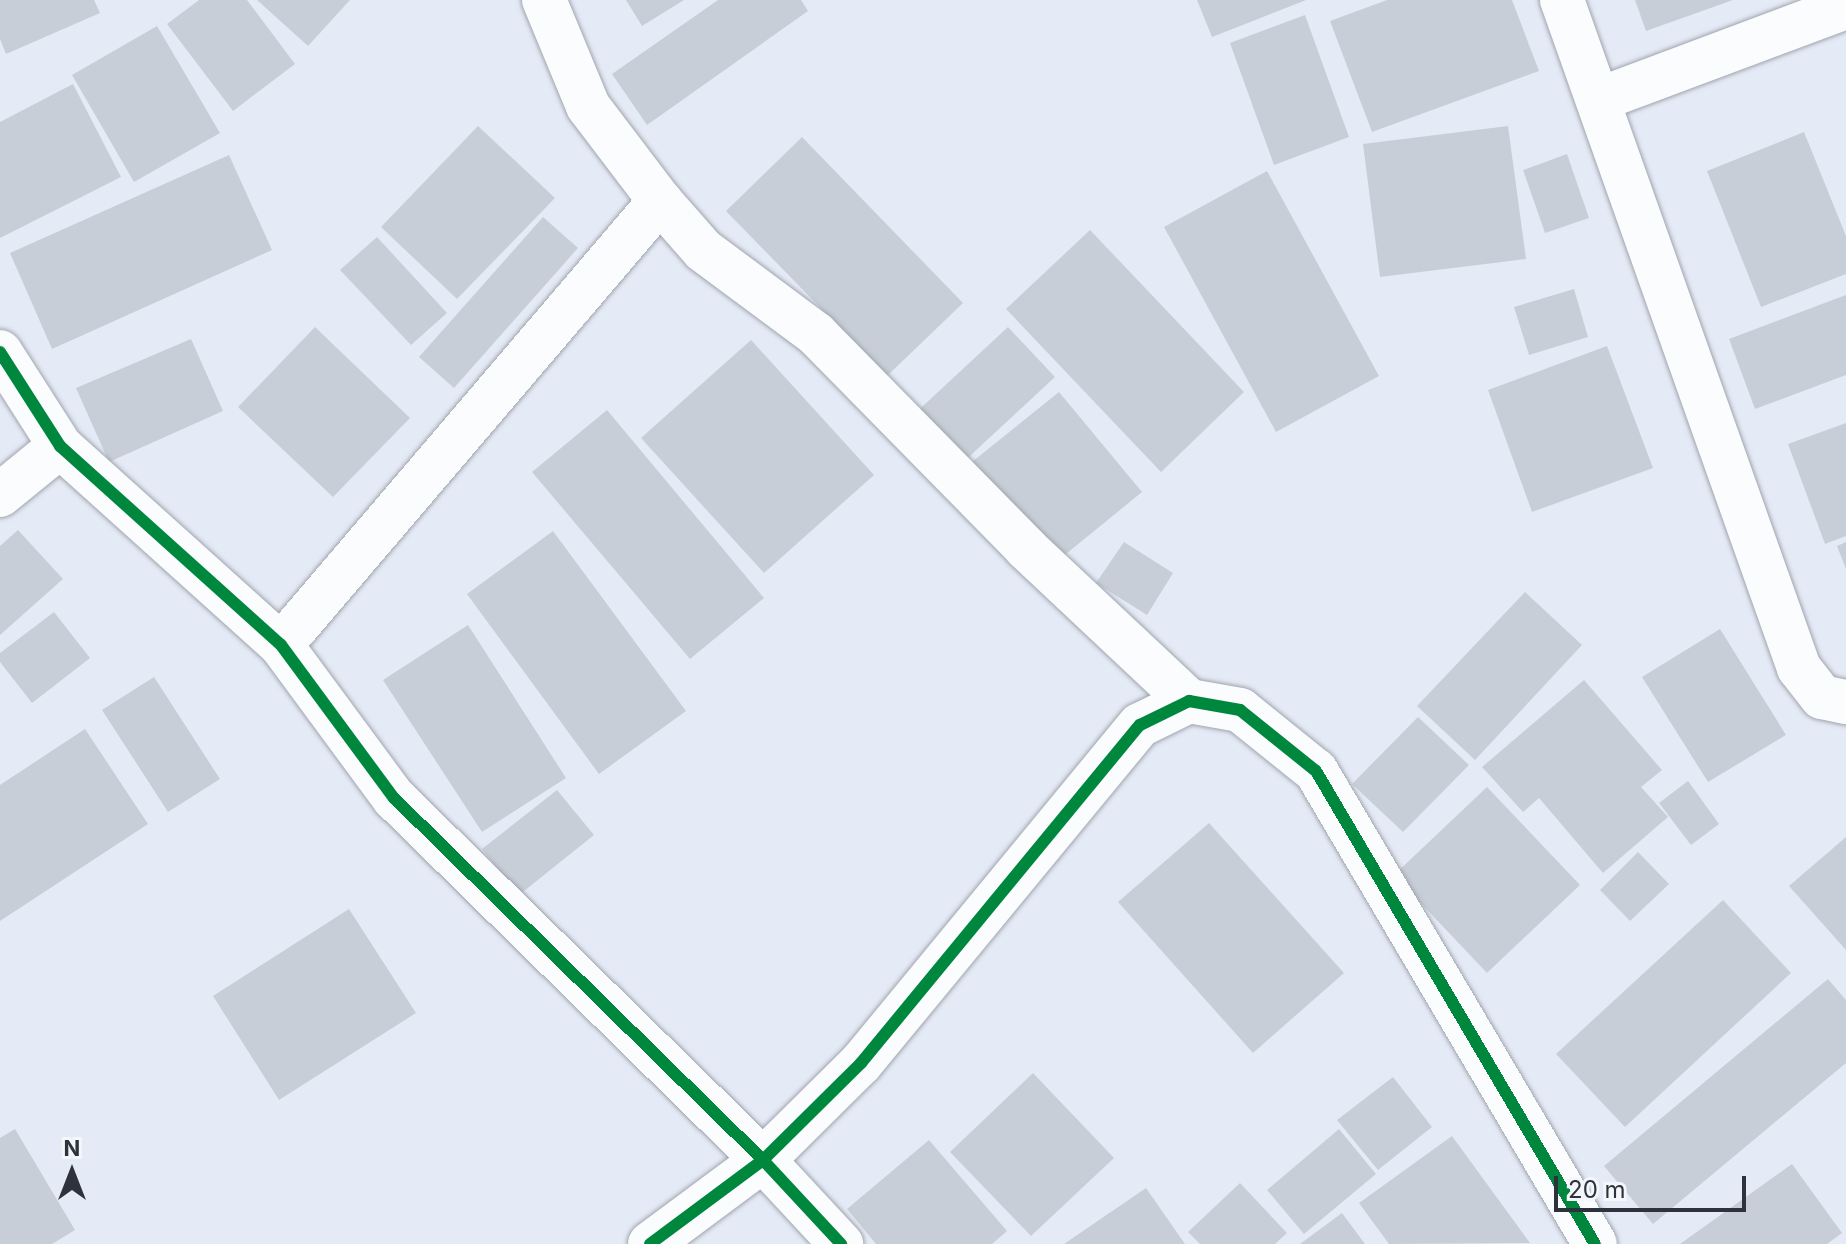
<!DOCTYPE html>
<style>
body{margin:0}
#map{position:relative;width:1846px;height:1244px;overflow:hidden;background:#e5ebf6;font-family:Inter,sans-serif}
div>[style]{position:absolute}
.building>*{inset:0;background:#c8ced7}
.roads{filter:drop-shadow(0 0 2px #a0a5ae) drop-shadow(0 0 2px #a0a5ae)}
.minor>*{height:44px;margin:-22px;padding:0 22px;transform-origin:22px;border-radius:22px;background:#fbfcfe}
.cycleway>*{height:12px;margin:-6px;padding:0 6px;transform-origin:6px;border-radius:6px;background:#00873e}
span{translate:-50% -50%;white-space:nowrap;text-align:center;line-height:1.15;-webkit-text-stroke:7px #f3f6fb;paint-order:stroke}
.north{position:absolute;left:32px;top:1132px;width:80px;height:80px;-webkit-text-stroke:6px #f3f6fb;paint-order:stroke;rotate:0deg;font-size:22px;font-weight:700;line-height:32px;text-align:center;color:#2d323c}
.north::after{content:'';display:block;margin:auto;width:28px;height:36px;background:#2d323c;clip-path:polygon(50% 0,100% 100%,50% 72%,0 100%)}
.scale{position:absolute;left:1554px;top:1176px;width:192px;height:36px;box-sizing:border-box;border:4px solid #2d323c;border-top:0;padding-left:10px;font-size:24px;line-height:28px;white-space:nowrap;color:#2d323c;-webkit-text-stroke:6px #f3f6fb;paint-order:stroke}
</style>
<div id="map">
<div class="building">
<div style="clip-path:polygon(0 0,94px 0,100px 13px,6px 54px,0 39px)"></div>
<div style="clip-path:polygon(199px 0,247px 0,295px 64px,233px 111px,167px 24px)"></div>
<div style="clip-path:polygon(257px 0,350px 0,308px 46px)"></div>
<div style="clip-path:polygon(626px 0,684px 0,642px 26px)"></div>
<div style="clip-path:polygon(718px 0,801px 0,808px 11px,647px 125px,612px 74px)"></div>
<div style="clip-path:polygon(1197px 0,1306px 0,1212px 37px)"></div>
<div style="clip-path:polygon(1387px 0,1512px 0,1539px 71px,1372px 132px,1330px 21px)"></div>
<div style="clip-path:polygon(1635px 0,1733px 0,1646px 31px)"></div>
<div style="clip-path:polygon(1305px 15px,1349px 137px,1274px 165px,1230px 43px)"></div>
<div style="clip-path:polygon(157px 26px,220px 133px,134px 182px,72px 75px)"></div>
<div style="clip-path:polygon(73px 84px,121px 177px,0 238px,0 122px)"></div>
<div style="clip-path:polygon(478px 126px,555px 198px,457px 299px,381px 227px)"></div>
<div style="clip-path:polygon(1508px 126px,1526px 259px,1380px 277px,1363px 144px)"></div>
<div style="clip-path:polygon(1804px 132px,1846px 236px,1846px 274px,1761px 307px,1707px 171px)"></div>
<div style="clip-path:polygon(802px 137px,963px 303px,887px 376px,726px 211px)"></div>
<div style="clip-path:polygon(1567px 154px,1589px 218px,1545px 233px,1523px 170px)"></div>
<div style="clip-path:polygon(229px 155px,272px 250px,52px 349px,10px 253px)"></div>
<div style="clip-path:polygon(1267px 171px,1379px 376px,1276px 432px,1164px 227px)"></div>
<div style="clip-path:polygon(543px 217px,578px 248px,454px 388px,419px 357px)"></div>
<div style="clip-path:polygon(1090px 230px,1244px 392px,1161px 472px,1006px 309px)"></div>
<div style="clip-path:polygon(377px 237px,447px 313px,411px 345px,340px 270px)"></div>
<div style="clip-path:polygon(1574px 289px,1588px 337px,1529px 355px,1514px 307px)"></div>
<div style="clip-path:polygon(1846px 295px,1846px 375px,1755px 409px,1729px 339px)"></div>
<div style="clip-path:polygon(315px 327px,410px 418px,333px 497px,238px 407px)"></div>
<div style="clip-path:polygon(1008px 327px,1055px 377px,957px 468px,910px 418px)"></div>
<div style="clip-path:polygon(191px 339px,223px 411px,109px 462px,76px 388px)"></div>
<div style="clip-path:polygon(751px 340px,874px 475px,764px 573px,641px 438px)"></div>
<div style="clip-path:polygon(1607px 346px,1653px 468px,1532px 512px,1488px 390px)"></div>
<div style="clip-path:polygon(1059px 392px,1142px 492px,1050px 567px,967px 466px)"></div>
<div style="clip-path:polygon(607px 410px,764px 598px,690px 659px,532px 472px)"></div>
<div style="clip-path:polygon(1846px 423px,1846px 536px,1825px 544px,1788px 444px)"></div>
<div style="clip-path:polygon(18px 530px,63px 579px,0 635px,0 546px)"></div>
<div style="clip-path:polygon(553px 531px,686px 711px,599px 774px,467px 594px)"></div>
<div style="clip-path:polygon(1124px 542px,1173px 573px,1147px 615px,1096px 583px)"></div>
<div style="clip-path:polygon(1846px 542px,1846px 569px,1837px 546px)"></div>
<div style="clip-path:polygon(1525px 592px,1582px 645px,1475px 760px,1417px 706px)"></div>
<div style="clip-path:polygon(54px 612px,90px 658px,32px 703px,0 662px,0 653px)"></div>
<div style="clip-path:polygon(468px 625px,566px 778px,482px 832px,383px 680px)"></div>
<div style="clip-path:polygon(1720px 629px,1786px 735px,1708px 782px,1642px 677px)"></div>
<div style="clip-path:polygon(154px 677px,220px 779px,168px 812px,102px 710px)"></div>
<div style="clip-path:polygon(1584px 680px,1662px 770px,1641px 787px,1668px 817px,1603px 873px,1539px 798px,1523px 812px,1482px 767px)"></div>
<div style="clip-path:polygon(1418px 717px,1469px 765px,1403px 832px,1352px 784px)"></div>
<div style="clip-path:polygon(85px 729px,148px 824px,0 921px,0 785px)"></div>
<div style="clip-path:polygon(1688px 781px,1719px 824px,1691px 845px,1659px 803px)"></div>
<div style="clip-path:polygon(1487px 787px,1580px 885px,1487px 973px,1394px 875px)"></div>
<div style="clip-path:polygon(557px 790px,594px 835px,519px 895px,482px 849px)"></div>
<div style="clip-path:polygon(1209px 823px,1344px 973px,1253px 1053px,1118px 902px)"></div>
<div style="clip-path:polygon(1846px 837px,1846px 950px,1789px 886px)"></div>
<div style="clip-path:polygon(1638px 852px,1669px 884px,1630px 921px,1600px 890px)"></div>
<div style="clip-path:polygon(1723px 900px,1791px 973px,1625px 1127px,1556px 1054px)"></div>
<div style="clip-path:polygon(349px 909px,416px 1013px,279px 1100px,213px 996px)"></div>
<div style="clip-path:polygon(1828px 979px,1846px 1000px,1846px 1063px,1653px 1224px,1604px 1166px)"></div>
<div style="clip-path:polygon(1033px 1073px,1114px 1158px,1031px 1236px,950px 1152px)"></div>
<div style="clip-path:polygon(1393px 1077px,1432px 1127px,1378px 1170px,1337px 1120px)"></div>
<div style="clip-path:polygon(15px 1129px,75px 1230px,52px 1244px,0 1244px,0 1138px)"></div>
<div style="clip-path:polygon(1339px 1129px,1376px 1174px,1304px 1234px,1267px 1190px)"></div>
<div style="clip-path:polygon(1452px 1136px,1530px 1243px,1389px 1244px,1359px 1203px)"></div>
<div style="clip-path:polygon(929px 1140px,1007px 1231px,992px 1244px,876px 1244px,847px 1209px)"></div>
<div style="clip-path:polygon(1792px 1164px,1842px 1233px,1827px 1244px,1680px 1244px)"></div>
<div style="clip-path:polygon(1240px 1183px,1287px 1233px,1275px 1244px,1200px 1244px,1188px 1232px)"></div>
<div style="clip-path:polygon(1146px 1188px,1185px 1244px,1064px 1244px)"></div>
<div style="clip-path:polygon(1342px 1213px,1365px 1244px,1300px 1244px)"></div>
</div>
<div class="roads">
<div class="minor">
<div style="left:1562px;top:0;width:709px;rotate:70.47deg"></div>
<div style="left:1799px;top:668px;width:37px;rotate:52deg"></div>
<div style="left:1822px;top:697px;width:25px;rotate:12deg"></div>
<div style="left:1600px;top:99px;width:263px;rotate:-20.5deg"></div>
<div style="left:660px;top:201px;width:65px;rotate:48.7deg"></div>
<div style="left:703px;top:250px;width:141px;rotate:36.6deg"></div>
<div style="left:816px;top:334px;width:300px;rotate:45.5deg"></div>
<div style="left:1026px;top:548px;width:224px;rotate:43.2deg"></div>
<div style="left:0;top:352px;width:112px;rotate:57.4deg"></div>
<div style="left:60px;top:446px;width:297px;rotate:42deg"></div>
<div style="left:281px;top:645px;width:190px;rotate:53.6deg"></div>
<div style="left:394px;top:798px;width:517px;rotate:44.45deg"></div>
<div style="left:763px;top:1160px;width:115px;rotate:47.1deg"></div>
<div style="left:0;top:495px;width:77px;rotate:-39.2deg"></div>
<div style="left:281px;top:645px;width:584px;rotate:-49.52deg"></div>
<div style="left:660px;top:201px;width:119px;rotate:-127.2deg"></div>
<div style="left:588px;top:106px;width:115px;rotate:-112.5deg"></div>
<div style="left:650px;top:1244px;width:141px;rotate:-36.6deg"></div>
<div style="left:763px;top:1160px;width:138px;rotate:-44.7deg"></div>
<div style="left:861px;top:1063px;width:438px;rotate:-50.5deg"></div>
<div style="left:1140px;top:725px;width:55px;rotate:-26.1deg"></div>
<div style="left:1189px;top:701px;width:52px;rotate:10deg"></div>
<div style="left:1240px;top:710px;width:97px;rotate:38.8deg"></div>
<div style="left:1316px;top:771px;width:549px;rotate:59.47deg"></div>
</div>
</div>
<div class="cycleway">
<div style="left:0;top:352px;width:112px;rotate:57.4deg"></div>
<div style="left:60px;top:446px;width:297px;rotate:42deg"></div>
<div style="left:281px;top:645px;width:190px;rotate:53.6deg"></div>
<div style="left:394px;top:798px;width:517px;rotate:44.45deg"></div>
<div style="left:763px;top:1160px;width:115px;rotate:47.1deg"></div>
<div style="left:650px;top:1244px;width:141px;rotate:-36.6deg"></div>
<div style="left:763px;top:1160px;width:138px;rotate:-44.7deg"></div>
<div style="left:861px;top:1063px;width:438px;rotate:-50.5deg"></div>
<div style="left:1140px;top:725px;width:55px;rotate:-26.1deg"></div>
<div style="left:1189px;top:701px;width:52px;rotate:10deg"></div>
<div style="left:1240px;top:710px;width:97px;rotate:38.8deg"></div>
<div style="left:1316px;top:771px;width:549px;rotate:59.47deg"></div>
</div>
<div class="north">N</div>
<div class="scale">20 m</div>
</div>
